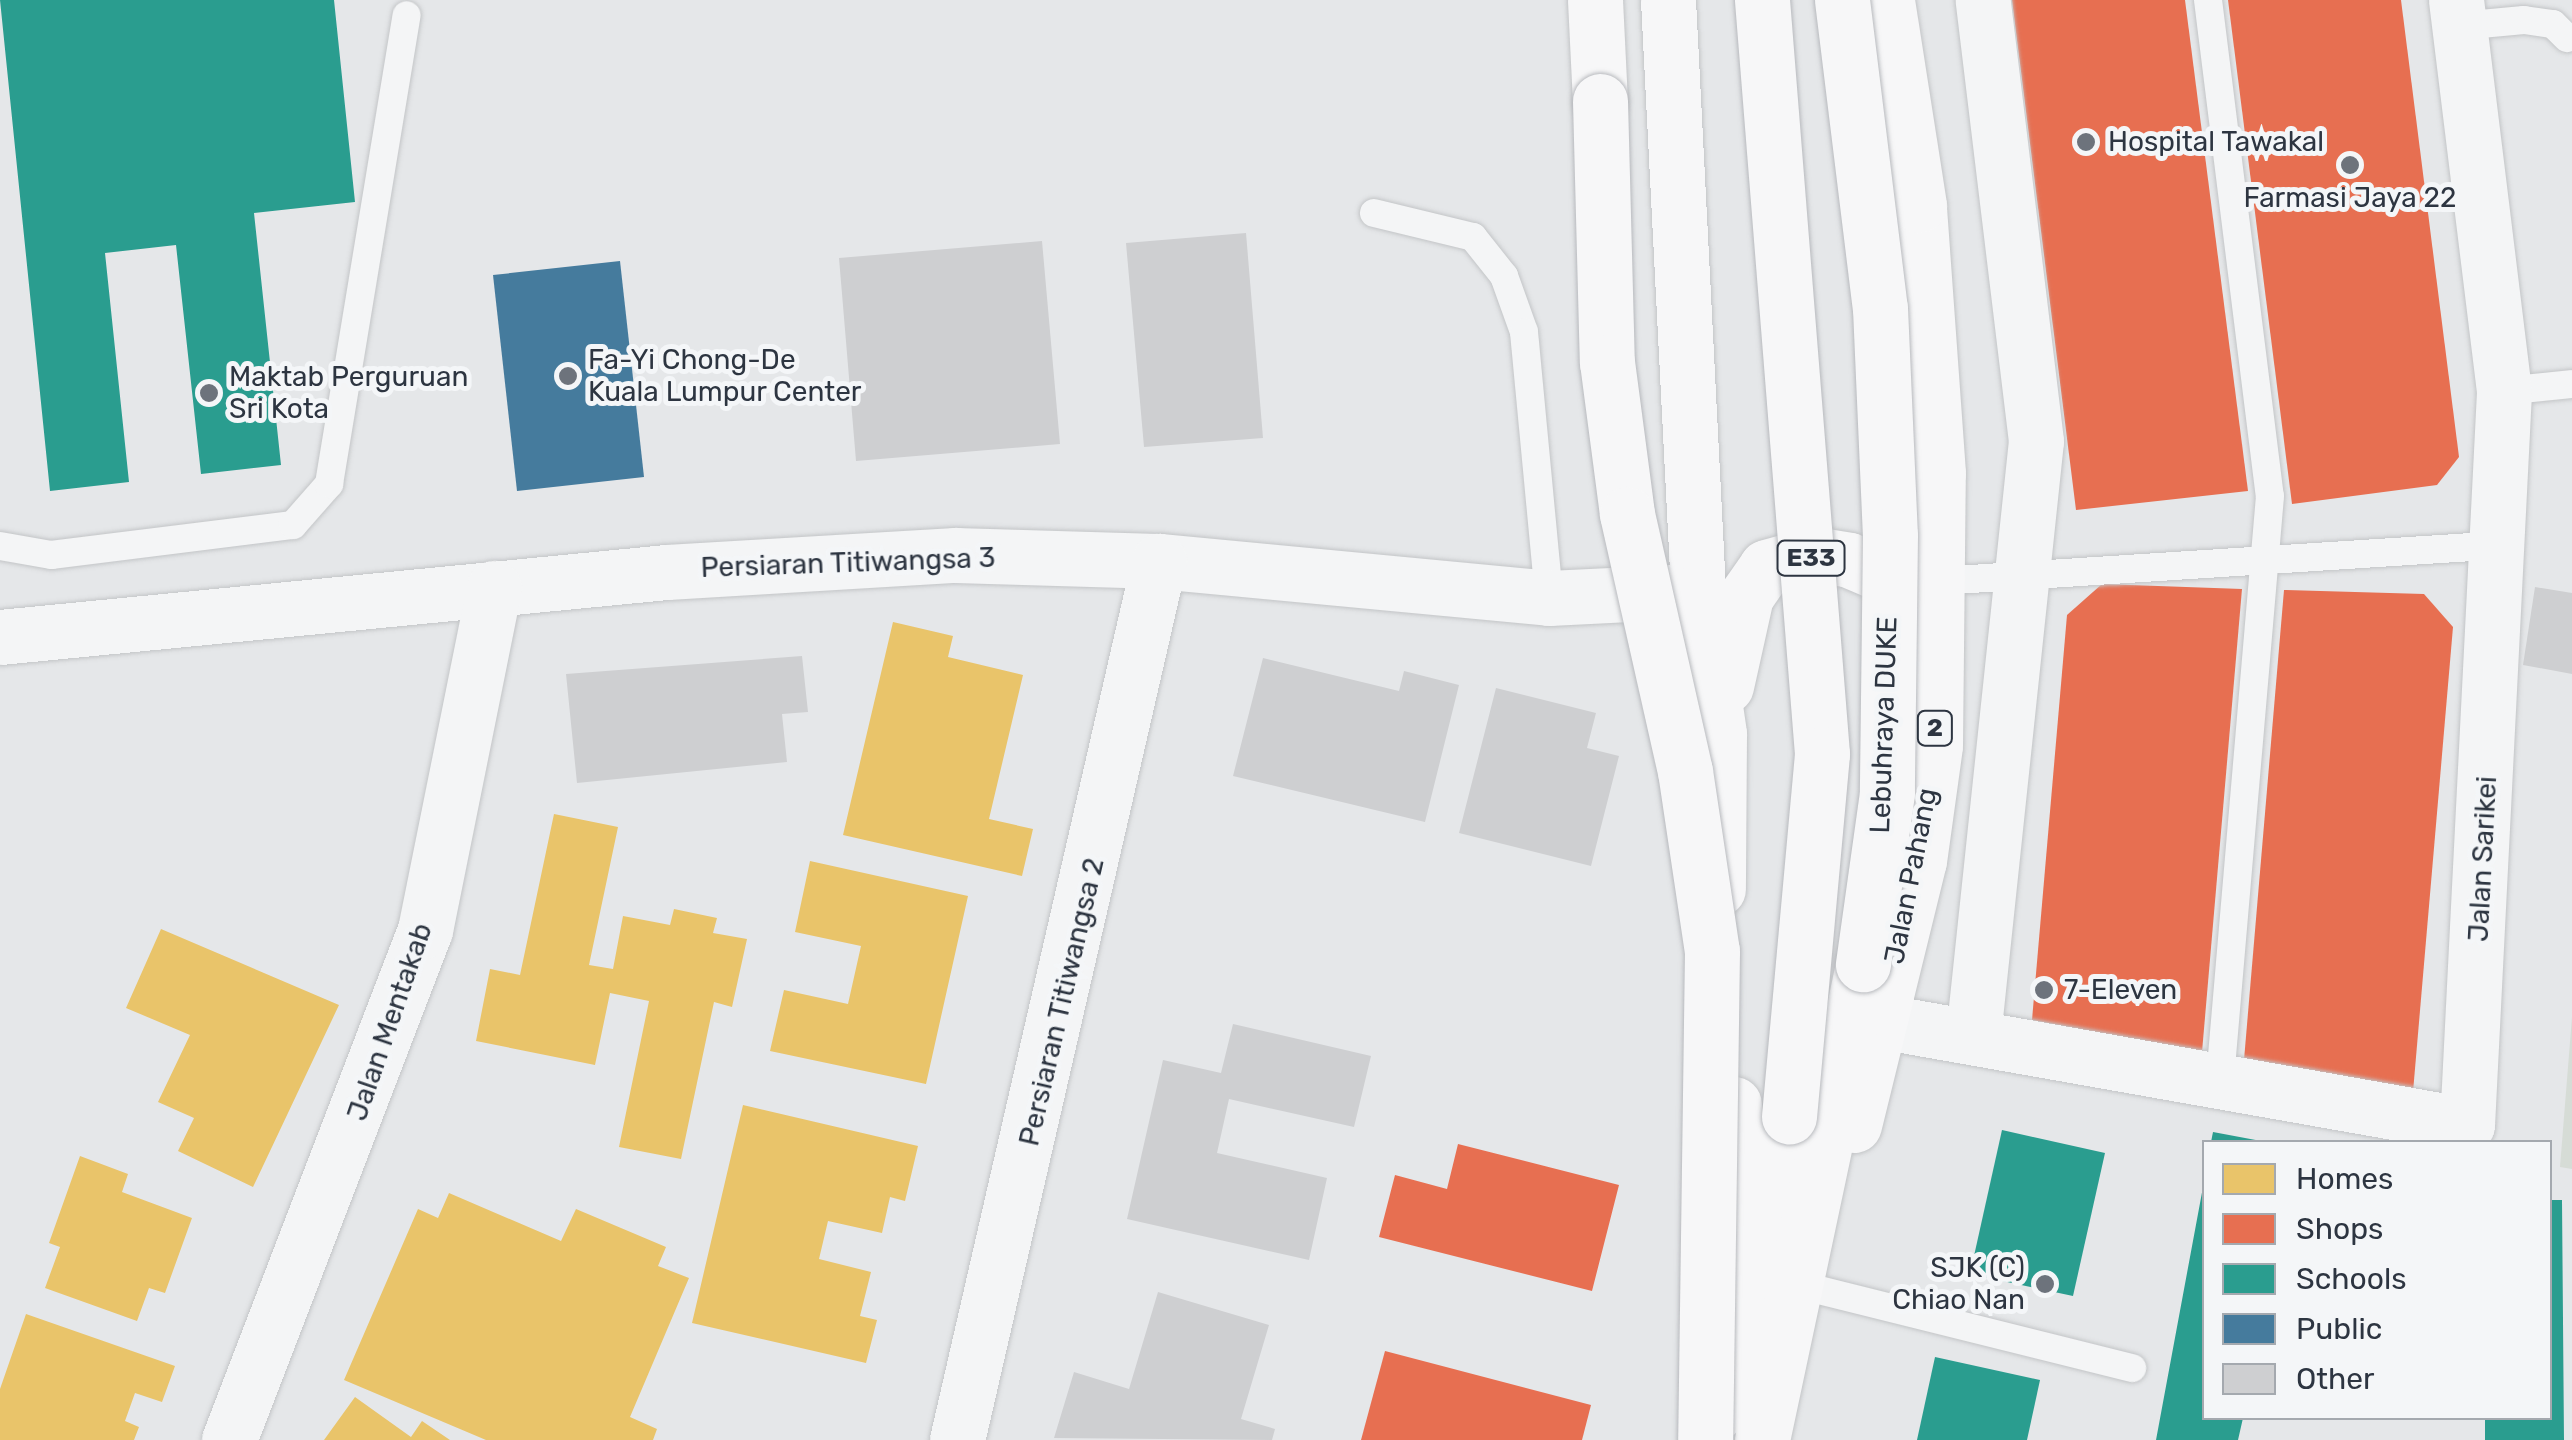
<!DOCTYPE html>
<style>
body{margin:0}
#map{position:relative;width:2572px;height:1440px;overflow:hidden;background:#e5e7e9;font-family:Rubik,sans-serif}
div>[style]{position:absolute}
.green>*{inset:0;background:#d6dcd6}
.homes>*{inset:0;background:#e9c46a}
.shops>*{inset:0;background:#e76f51}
.schools>*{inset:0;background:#2a9d8f}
.public>*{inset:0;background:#457b9d}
.building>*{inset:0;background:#cecfd1}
.roads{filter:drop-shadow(0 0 2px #c3c5c7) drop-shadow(0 0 2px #c3c5c7)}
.lane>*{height:28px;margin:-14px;padding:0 14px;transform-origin:14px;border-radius:14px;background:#f4f5f6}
.street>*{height:55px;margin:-27.5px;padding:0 27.5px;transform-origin:27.5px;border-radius:27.5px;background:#f4f5f6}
.primary>*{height:55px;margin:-27.5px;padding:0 27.5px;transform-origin:27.5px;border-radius:27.5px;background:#f7f7f8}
.highway>*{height:55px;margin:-27.5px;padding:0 27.5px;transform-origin:27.5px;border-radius:27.5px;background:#f7f7f8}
.bridges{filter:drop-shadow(0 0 2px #b8babe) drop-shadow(0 0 2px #b8babe)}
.highway-bridge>*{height:55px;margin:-27.5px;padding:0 27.5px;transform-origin:27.5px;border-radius:27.5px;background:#f7f7f8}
.dots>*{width:28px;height:28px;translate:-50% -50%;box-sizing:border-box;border:5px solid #f4f6f8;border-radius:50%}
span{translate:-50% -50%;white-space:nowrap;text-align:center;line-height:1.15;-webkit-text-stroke:10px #f4f6f8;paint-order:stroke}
.shield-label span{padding:2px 8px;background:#f4f6f8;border:2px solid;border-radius:8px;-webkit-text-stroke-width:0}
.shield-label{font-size:25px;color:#2d3541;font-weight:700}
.poi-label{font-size:28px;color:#2d3541}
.left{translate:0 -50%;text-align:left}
.right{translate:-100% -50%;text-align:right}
.street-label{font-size:28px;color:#2d3541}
.legend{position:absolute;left:2202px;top:1140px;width:350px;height:280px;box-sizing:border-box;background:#f4f6f8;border:2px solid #a4a9af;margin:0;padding:12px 18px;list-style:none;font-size:30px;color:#2d3541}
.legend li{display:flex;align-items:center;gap:20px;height:50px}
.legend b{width:50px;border:2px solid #a4a9af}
</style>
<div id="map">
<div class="green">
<div style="clip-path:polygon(2572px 1017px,2572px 1169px,2560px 1167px)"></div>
</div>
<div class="homes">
<div style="clip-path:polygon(893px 622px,953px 636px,948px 657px,1023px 675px,989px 819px,1033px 829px,1022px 876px,843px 835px)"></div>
<div style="clip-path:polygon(554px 814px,618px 827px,589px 965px,613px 969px,623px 916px,670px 925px,674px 909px,717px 918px,713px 933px,747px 939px,732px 1007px,714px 1002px,681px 1159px,619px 1147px,649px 1001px,610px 993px,595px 1065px,476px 1041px,490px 969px,520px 975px)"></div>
<div style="clip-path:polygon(810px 861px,968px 896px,926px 1084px,770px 1051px,784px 990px,848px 1004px,861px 946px,795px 932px)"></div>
<div style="clip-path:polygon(161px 929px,339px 1005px,253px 1187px,178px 1151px,194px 1118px,158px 1102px,190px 1035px,126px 1008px)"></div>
<div style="clip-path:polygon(743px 1105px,918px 1146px,905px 1201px,890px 1197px,882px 1233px,828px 1221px,819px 1259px,871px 1272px,860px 1316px,877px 1320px,866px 1363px,692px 1323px)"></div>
<div style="clip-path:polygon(80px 1156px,128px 1174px,122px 1192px,192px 1218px,165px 1293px,149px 1288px,137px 1321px,45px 1288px,60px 1247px,49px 1243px)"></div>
<div style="clip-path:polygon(449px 1193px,561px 1241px,576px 1209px,666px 1247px,658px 1266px,689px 1278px,630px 1417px,657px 1429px,653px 1440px,486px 1440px,344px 1380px,418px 1209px,438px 1218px)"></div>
<div style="clip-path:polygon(26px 1314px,175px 1366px,162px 1402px,135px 1393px,125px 1421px,139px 1427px,134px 1440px,0 1440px,0 1389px)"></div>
<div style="clip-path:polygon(355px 1397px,411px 1437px,422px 1421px,450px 1440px,324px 1440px)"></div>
</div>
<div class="shops">
<div style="clip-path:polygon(2012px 0,2185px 0,2248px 491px,2076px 510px)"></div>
<div style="clip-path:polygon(2228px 0,2401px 0,2459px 457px,2437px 485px,2292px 504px)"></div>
<div style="clip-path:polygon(2102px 584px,2242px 589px,2202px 1052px,2032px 1020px,2067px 615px)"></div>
<div style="clip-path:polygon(2284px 590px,2424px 594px,2453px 627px,2413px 1092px,2244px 1060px)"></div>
<div style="clip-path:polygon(1458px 1144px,1619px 1185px,1592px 1291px,1379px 1237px,1395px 1175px,1447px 1189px)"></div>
<div style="clip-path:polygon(1385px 1351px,1591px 1405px,1582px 1440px,1361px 1440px)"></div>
</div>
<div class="schools">
<div style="clip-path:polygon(0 0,334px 0,355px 202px,254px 213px,281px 465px,201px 474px,176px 245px,105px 253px,129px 482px,50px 491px)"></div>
<div style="clip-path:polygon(2002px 1130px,2105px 1153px,2073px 1296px,1970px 1274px)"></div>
<div style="clip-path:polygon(2213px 1132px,2261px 1141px,2261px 1142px,2211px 1142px)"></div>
<div style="clip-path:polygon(2203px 1187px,2204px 1418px,2243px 1418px,2238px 1440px,2156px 1440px)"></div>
<div style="clip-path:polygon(2550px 1200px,2562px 1200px,2564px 1440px,2485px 1440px,2485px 1418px,2550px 1418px)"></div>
<div style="clip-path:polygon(1935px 1357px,2040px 1380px,2027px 1440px,1917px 1440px)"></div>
</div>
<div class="public">
<div style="clip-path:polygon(620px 261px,644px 477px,517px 491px,493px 275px)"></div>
</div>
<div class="building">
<div style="clip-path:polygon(1246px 233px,1263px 438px,1144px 447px,1126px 243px)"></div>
<div style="clip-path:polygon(1042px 241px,1060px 444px,856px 461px,839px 258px)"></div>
<div style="clip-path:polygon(2535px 587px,2572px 593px,2572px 674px,2523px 665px)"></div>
<div style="clip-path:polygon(802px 656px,808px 712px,782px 714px,787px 762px,577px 783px,566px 674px)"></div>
<div style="clip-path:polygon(1263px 658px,1399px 691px,1404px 671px,1459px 685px,1425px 822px,1233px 776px)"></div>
<div style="clip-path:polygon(1496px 688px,1596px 713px,1587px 748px,1619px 756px,1591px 866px,1459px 833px)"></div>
<div style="clip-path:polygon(1233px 1024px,1371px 1056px,1354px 1127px,1229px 1099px,1217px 1153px,1327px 1178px,1309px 1260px,1127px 1219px,1163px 1060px,1221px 1073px)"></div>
<div style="clip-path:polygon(1158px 1292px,1269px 1325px,1241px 1419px,1275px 1429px,1272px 1440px,1054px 1438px,1074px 1372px,1129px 1389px)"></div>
</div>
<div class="roads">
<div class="lane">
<div style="left:2208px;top:0;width:500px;rotate:82.9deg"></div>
<div style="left:2270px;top:496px;width:585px;rotate:94.9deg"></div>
<div style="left:2459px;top:26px;width:65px;rotate:-5.3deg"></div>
<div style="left:2524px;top:20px;width:29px;rotate:8deg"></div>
<div style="left:2553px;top:24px;width:20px;rotate:45deg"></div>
<div style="left:1374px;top:213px;width:102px;rotate:13.6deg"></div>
<div style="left:1473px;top:237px;width:50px;rotate:51.5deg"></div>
<div style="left:1504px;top:276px;width:59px;rotate:70.3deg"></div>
<div style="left:1524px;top:332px;width:267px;rotate:84.6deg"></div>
<div style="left:2504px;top:391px;width:68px;rotate:-5.9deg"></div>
<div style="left:0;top:546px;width:52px;rotate:10deg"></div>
<div style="left:51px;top:555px;width:244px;rotate:-7.1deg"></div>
<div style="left:293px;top:525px;width:55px;rotate:-48.7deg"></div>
<div style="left:329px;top:484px;width:475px;rotate:-80.6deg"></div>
<div style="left:1939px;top:581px;width:565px;rotate:-3.65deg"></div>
<div style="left:1811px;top:1288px;width:331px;rotate:14deg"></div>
</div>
<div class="street">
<div style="left:0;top:637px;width:670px;rotate:-5.57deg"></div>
<div style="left:667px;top:572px;width:289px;rotate:-3.4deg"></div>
<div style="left:955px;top:555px;width:204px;rotate:1.7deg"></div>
<div style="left:1159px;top:561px;width:392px;rotate:5.4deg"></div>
<div style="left:1549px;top:598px;width:142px;rotate:-2.8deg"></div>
<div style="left:1880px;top:1021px;width:596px;rotate:10.05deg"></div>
<div style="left:2467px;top:1125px;width:735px;rotate:-87.11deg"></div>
<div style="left:2504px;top:391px;width:394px;rotate:-97deg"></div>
<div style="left:1973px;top:1036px;width:598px;rotate:-83.96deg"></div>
<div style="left:2036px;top:441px;width:444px;rotate:-96.9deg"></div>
<div style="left:229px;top:1440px;width:546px;rotate:-68.98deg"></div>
<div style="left:425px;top:930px;width:349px;rotate:-78.6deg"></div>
<div style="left:957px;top:1440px;width:902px;rotate:-77.06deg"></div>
</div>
<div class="primary">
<div style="left:1668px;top:0;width:592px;rotate:87.09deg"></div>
<div style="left:1698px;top:591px;width:145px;rotate:81.6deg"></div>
<div style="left:1719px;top:734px;width:155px;rotate:90.4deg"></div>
<div style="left:1726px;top:686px;width:92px;rotate:-77.5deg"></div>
<div style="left:1746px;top:596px;width:35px;rotate:-55deg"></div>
<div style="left:1766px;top:567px;width:49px;rotate:-15.5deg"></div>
<div style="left:1813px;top:554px;width:36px;rotate:9deg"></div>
<div style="left:1849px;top:560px;width:39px;rotate:23deg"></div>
<div style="left:1885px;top:575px;width:47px;rotate:62.4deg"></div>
<div style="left:1854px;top:1125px;width:272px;rotate:-76.2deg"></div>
<div style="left:1919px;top:861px;width:117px;rotate:-82.1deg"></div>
<div style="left:1935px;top:745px;width:272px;rotate:-89.4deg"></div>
<div style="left:1938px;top:473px;width:269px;rotate:-94.1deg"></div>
<div style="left:1919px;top:205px;width:207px;rotate:-98.9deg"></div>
<div style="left:1722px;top:1272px;width:77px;rotate:-78.8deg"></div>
<div style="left:1737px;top:1196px;width:92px;rotate:-91.9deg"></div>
</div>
<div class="highway">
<div style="left:1595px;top:0;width:101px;rotate:87.2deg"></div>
<div style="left:1716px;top:1413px;width:306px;rotate:-76.2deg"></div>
<div style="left:1762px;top:1440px;width:487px;rotate:-78deg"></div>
</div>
</div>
<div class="bridges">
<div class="highway-bridge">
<div style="left:1762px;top:0;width:756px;rotate:85.45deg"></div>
<div style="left:1822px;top:754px;width:364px;rotate:95.2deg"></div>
<div style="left:1842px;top:0;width:310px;rotate:83deg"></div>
<div style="left:1880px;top:308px;width:227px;rotate:87.5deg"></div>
<div style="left:1890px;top:535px;width:258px;rotate:90.7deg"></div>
<div style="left:1887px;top:793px;width:173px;rotate:98deg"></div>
<div style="left:1600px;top:101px;width:261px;rotate:88.5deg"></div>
<div style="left:1607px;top:362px;width:153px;rotate:82.5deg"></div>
<div style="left:1627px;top:514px;width:263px;rotate:77.3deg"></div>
<div style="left:1685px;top:771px;width:182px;rotate:81.5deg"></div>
<div style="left:1712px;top:951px;width:489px;rotate:90.8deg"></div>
</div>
</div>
<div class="dots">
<div style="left:2086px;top:142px;background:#6d737c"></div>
<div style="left:2350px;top:165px;background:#6d737c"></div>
<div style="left:568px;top:376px;background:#6d737c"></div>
<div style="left:209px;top:393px;background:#6d737c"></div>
<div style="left:2044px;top:990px;background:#6d737c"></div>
<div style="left:2045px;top:1284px;background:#6d737c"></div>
</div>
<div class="shield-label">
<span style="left:1811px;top:558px">E33</span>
<span style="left:1935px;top:728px">2</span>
</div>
<div class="poi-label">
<span class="left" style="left:2108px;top:142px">Hospital Tawakal</span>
<span style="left:2350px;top:198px">Farmasi Jaya 22</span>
<span class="left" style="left:588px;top:376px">Fa-Yi Chong-De<br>Kuala Lumpur Center</span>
<span class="left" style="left:229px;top:393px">Maktab Perguruan<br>Sri Kota</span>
<span class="left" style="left:2064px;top:990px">7-Eleven</span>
<span class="right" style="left:2025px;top:1284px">SJK (C)<br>Chiao Nan</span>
</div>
<div class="street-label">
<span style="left:848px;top:563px;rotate:-2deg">Persiaran Titiwangsa 3</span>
<span style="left:1884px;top:725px;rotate:-88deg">Lebuhraya DUKE</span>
<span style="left:2483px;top:859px;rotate:-87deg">Jalan Sarikei</span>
<span style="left:1911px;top:876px;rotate:-79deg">Jalan Pahang</span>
<span style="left:1062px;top:1002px;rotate:-77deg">Persiaran Titiwangsa 2</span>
<span style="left:390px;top:1022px;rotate:-71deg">Jalan Mentakab</span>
</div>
<ul class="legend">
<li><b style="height:28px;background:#e9c46a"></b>Homes</li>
<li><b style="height:28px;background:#e76f51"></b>Shops</li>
<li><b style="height:28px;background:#2a9d8f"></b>Schools</li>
<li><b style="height:28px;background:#457b9d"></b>Public</li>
<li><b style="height:28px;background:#cecfd1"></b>Other</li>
</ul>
</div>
